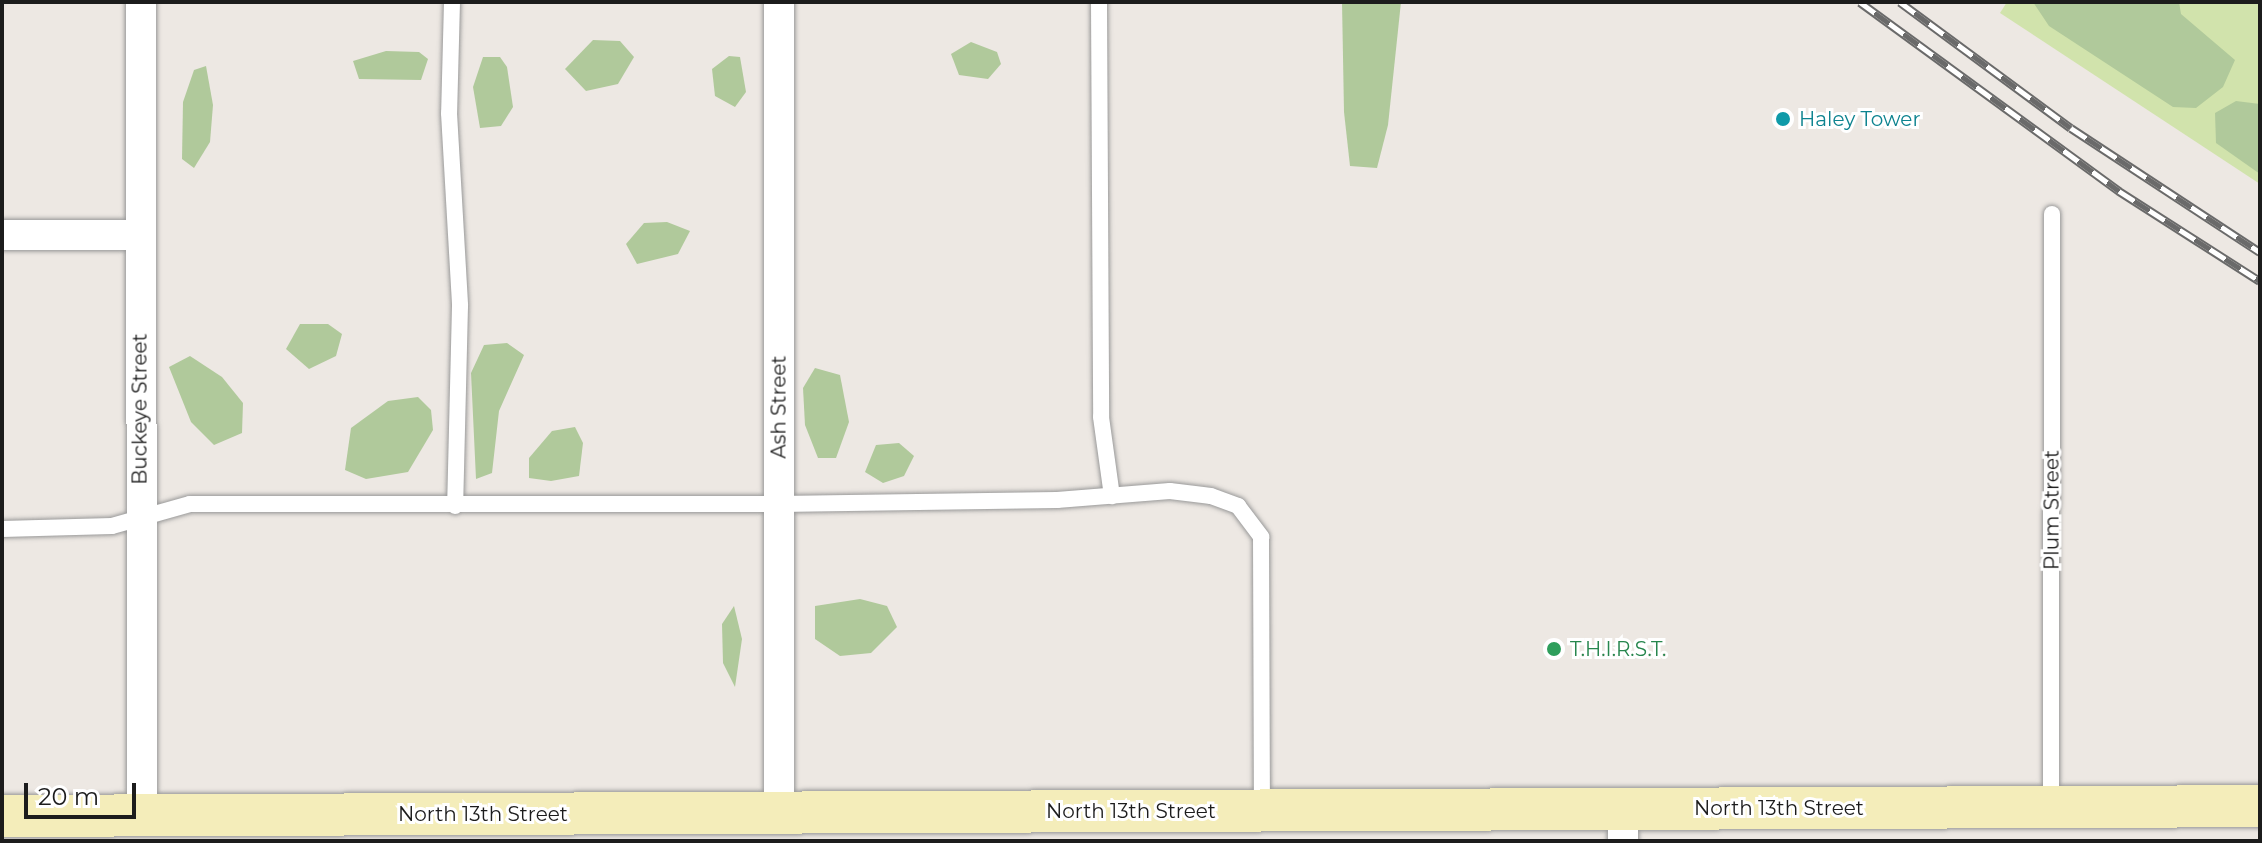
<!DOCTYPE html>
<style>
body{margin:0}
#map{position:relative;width:2262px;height:843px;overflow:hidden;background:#ede8e3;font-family:Montserrat,sans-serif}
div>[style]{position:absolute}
.grass>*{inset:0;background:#d1e3ac}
.forest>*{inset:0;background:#b0c99b}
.roads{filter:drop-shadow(0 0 2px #999) drop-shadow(0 0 2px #999)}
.service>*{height:16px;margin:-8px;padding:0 8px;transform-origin:8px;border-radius:8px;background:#fff}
.minor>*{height:30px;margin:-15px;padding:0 15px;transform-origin:15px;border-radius:15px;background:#fff}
.secondary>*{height:42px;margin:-21px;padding:0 21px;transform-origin:21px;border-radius:21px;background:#f4edba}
.rail>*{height:9px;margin-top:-4.5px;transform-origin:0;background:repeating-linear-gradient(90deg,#fff 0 18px,#6a6a6a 0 36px);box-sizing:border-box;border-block:2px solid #6a6a6a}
.dots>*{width:22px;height:22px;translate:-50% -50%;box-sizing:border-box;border:4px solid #fff;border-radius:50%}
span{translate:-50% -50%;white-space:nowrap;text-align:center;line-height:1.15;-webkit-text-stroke:6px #fff;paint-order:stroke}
.culture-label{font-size:20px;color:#0d838f}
.left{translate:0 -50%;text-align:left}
.street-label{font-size:20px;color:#1c1c1c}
.leisure-label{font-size:20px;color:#27864d}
.frame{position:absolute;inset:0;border:4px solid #1c1c1c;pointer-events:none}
.scale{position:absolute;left:24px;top:783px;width:112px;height:36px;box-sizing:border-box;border:4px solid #1c1c1c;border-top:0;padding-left:10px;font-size:24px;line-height:28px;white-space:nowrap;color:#1c1c1c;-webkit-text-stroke:6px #fff;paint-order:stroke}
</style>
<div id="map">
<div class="grass">
<div style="clip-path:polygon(2007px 2px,2260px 2px,2260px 184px,2000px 13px)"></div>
</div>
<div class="forest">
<div style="clip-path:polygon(1342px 2px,1401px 2px,1388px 125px,1377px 168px,1350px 166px,1344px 112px)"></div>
<div style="clip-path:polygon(2033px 2px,2179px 2px,2181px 14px,2235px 60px,2223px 87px,2196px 108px,2173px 107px,2049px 26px)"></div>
<div style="clip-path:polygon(593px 40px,620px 41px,634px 57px,618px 84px,586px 91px,565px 69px)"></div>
<div style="clip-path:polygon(971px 42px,997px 52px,1001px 64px,988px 79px,959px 75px,951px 54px)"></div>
<div style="clip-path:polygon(386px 51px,419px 52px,428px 59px,421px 80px,359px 79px,353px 61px)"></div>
<div style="clip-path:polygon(729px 56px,740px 57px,746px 92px,735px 107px,715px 96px,712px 69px)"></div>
<div style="clip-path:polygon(483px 57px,500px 57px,507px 67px,513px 107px,501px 126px,480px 128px,473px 87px)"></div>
<div style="clip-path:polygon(206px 66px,213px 105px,210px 142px,194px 168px,182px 159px,183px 102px,194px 70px)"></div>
<div style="clip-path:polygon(2236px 101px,2260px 104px,2260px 174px,2216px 143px,2215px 113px)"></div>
<div style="clip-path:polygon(667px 222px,690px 231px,678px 254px,637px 264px,626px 244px,644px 223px)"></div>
<div style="clip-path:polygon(300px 324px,328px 324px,342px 334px,336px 356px,309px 369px,286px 349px)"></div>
<div style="clip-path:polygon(507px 343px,524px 355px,499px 411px,492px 473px,476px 479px,471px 373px,484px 345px)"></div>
<div style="clip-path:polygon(190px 356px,222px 377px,243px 403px,242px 433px,214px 445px,191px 422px,169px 367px)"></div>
<div style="clip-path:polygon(815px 368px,840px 375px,849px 422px,836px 458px,818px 458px,805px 425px,803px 388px)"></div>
<div style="clip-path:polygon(418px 397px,431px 410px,433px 430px,408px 472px,366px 479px,345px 470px,351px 428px,388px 401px)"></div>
<div style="clip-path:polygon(575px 427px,583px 443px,579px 476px,551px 481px,529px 478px,529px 458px,552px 431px)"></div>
<div style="clip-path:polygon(899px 443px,914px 456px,904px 476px,883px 483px,865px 472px,876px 445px)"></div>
<div style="clip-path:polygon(860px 599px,887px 606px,897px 627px,871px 653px,840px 656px,815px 639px,815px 606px)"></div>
<div style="clip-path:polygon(734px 606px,742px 639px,735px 687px,723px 663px,722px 624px)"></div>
</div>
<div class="roads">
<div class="service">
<div style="left:452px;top:2px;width:111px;rotate:91.5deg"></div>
<div style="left:449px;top:113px;width:193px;rotate:86.7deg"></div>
<div style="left:460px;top:306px;width:200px;rotate:91.4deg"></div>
<div style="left:1099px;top:2px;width:415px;rotate:89.7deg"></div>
<div style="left:1101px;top:417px;width:80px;rotate:82.1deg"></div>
<div style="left:2px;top:529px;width:110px;rotate:-1.6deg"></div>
<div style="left:112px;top:526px;width:81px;rotate:-15.8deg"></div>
<div style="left:190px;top:504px;width:589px"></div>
<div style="left:779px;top:504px;width:278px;rotate:-0.8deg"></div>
<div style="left:1057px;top:500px;width:113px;rotate:-4.6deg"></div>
<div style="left:1170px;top:491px;width:41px;rotate:7deg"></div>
<div style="left:1211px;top:496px;width:29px;rotate:20deg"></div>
<div style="left:1238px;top:506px;width:39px;rotate:53deg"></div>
<div style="left:1261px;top:537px;width:272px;rotate:89.8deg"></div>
<div style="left:2051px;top:805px;width:591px;rotate:-89.9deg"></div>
</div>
<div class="minor">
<div style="left:141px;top:2px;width:814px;rotate:89.93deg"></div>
<div style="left:779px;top:2px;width:811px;rotate:90deg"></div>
<div style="left:2px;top:235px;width:137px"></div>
<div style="left:1623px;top:809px;width:32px;rotate:90deg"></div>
</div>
<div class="secondary">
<div style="left:2px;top:816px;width:2258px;rotate:-0.25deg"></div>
</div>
</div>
<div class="rail">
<div style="left:1860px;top:2px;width:321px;rotate:36.1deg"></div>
<div style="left:2119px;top:191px;width:167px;rotate:32.6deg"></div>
<div style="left:1900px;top:2px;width:212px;rotate:36.4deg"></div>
<div style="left:2071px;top:128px;width:226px;rotate:33.3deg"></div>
</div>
<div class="dots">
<div style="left:1783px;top:119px;background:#0f9aa8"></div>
<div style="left:1554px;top:649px;background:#2e9e5b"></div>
</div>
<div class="culture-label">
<span class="left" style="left:1799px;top:119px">Haley Tower</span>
</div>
<div class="street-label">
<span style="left:779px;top:407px;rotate:-90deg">Ash Street</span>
<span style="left:140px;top:409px;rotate:-90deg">Buckeye Street</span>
<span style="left:2052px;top:510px;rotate:-90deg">Plum Street</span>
<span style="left:1779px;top:808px">North 13th Street</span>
<span style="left:1131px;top:811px">North 13th Street</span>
<span style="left:483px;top:814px">North 13th Street</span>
</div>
<div class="leisure-label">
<span class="left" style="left:1570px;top:649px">T.H.I.R.S.T.</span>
</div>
<div class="frame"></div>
<div class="scale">20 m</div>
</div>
